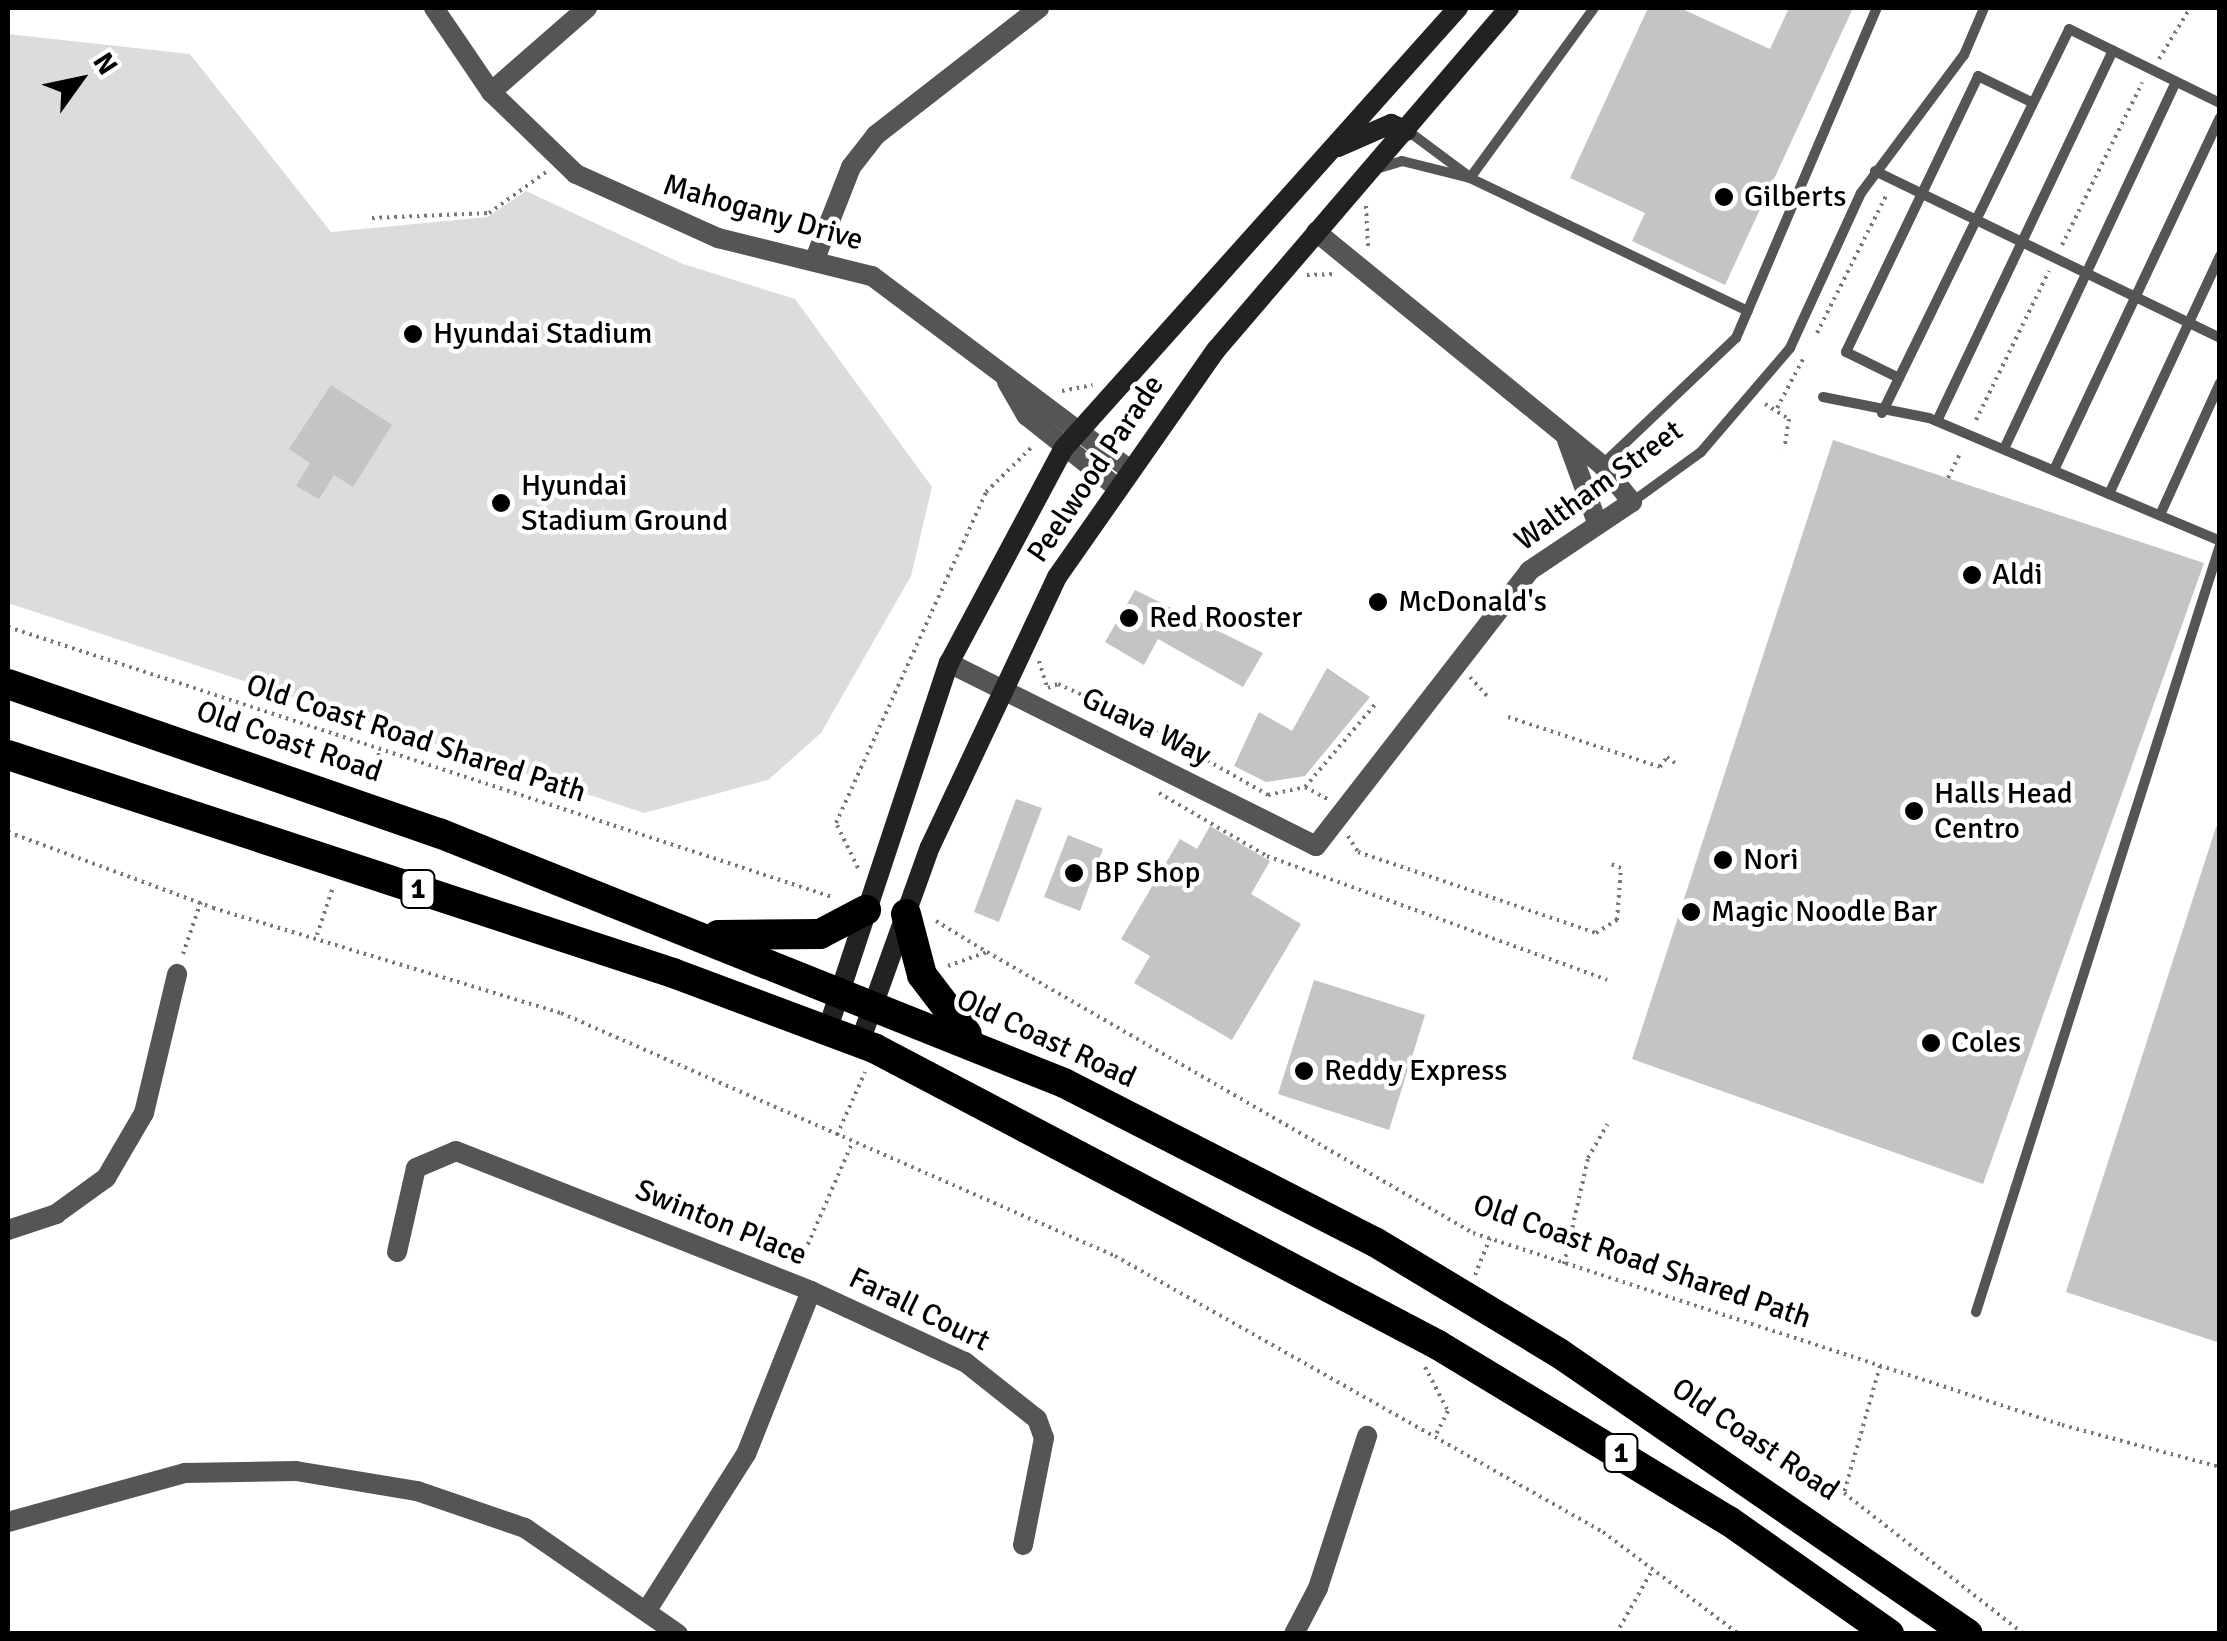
<!DOCTYPE html>
<style>
body{margin:0}
#map{position:relative;width:2227px;height:1641px;overflow:hidden;background:#fff;font-family:Signika,sans-serif}
div>[style]{position:absolute}
.green>*{inset:0;background:#dcdcdc}
.building>*{inset:0;background:#c4c4c4}
.path>*{height:4px;margin-top:-2px;transform-origin:0;background:repeating-linear-gradient(90deg,#777 0 2.5px,transparent 0 7.5px)}
.lane>*{height:10px;margin:-5px;padding:0 5px;transform-origin:5px;border-radius:5px;background:#555}
.street>*{height:20px;margin:-10px;padding:0 10px;transform-origin:10px;border-radius:10px;background:#555}
.secondary>*{height:20px;margin:-10px;padding:0 10px;transform-origin:10px;border-radius:10px;background:#222}
.highway>*{height:30px;margin:-15px;padding:0 15px;transform-origin:15px;border-radius:15px;background:#000}
.dots>*{width:28px;height:28px;translate:-50% -50%;box-sizing:border-box;border:5px solid #fff;border-radius:50%}
span{translate:-50% -50%;white-space:nowrap;text-align:center;line-height:1.15;-webkit-text-stroke:9px #fff;paint-order:stroke}
.shield-label span{padding:2px 8px;background:#fff;border:2px solid;border-radius:8px;-webkit-text-stroke-width:0}
.shield-label{font-size:28px;color:#000;font-weight:700}
.poi-label{font-size:30px;color:#000}
.left{translate:0 -50%;text-align:left}
.street-label{font-size:30px;color:#000}
.frame{position:absolute;inset:0;border:10px solid #000;pointer-events:none}
.north{position:absolute;left:30px;top:30px;width:100px;height:100px;-webkit-text-stroke:8px #fff;paint-order:stroke;rotate:57deg;font-size:28px;font-weight:700;line-height:40px;text-align:center;color:#000}
.north::after{content:'';display:block;margin:auto;width:35px;height:45px;background:#000;clip-path:polygon(50% 0,100% 100%,50% 72%,0 100%)}
</style>
<div id="map">
<div class="green">
<div style="clip-path:polygon(8px 34px,190px 54px,331px 232px,487px 217px,526px 191px,683px 264px,795px 299px,932px 487px,911px 576px,821px 733px,768px 780px,644px 813px,8px 603px)"></div>
</div>
<div class="building">
<div style="clip-path:polygon(1648px 8px,1680px 8px,1770px 49px,1789px 8px,1853px 8px,1725px 285px,1632px 241px,1645px 213px,1570px 178px)"></div>
<div style="clip-path:polygon(331px 385px,392px 425px,353px 487px,334px 475px,319px 499px,296px 486px,310px 463px,289px 449px)"></div>
<div style="clip-path:polygon(1833px 440px,2204px 563px,1983px 1184px,1632px 1059px)"></div>
<div style="clip-path:polygon(1135px 590px,1263px 653px,1243px 687px,1158px 639px,1144px 665px,1105px 642px)"></div>
<div style="clip-path:polygon(1327px 668px,1370px 697px,1305px 776px,1266px 782px,1234px 766px,1259px 712px,1292px 731px)"></div>
<div style="clip-path:polygon(1016px 799px,1042px 808px,999px 922px,974px 912px)"></div>
<div style="clip-path:polygon(1210px 826px,1270px 861px,1251px 894px,1301px 924px,1232px 1040px,1134px 983px,1150px 956px,1121px 939px,1180px 839px,1197px 849px)"></div>
<div style="clip-path:polygon(2216px 827px,2220px 827px,2220px 1343px,2066px 1292px)"></div>
<div style="clip-path:polygon(1068px 835px,1103px 849px,1080px 911px,1044px 897px)"></div>
<div style="clip-path:polygon(1314px 980px,1425px 1015px,1389px 1130px,1278px 1094px)"></div>
</div>
<div class="path">
<div style="left:2159px;top:59px;width:60px;rotate:-58.7deg"></div>
<div style="left:1366px;top:206px;width:41px;rotate:87.2deg"></div>
<div style="left:372px;top:218px;width:117px;rotate:-2.4deg"></div>
<div style="left:489px;top:213px;width:70px;rotate:-35.7deg"></div>
<div style="left:2062px;top:245px;width:181px;rotate:-63.7deg"></div>
<div style="left:1307px;top:275px;width:30px;rotate:-2deg"></div>
<div style="left:1817px;top:333px;width:156px;rotate:-63.3deg"></div>
<div style="left:1062px;top:391px;width:31px;rotate:-11deg"></div>
<div style="left:1765px;top:404px;width:28px;rotate:32deg"></div>
<div style="left:1789px;top:419px;width:30px;rotate:99deg"></div>
<div style="left:1777px;top:408px;width:55px;rotate:-62deg"></div>
<div style="left:1976px;top:420px;width:166px;rotate:-63.9deg"></div>
<div style="left:1948px;top:478px;width:30px;rotate:-64deg"></div>
<div style="left:8px;top:627px;width:867px;rotate:18.14deg"></div>
<div style="left:1039px;top:661px;width:30px;rotate:73deg"></div>
<div style="left:1470px;top:677px;width:28px;rotate:48deg"></div>
<div style="left:1048px;top:688px;width:11px;rotate:-22deg"></div>
<div style="left:1058px;top:684px;width:78px;rotate:24.3deg"></div>
<div style="left:1129px;top:716px;width:160px;rotate:29.6deg"></div>
<div style="left:1268px;top:795px;width:38px;rotate:-12deg"></div>
<div style="left:1305px;top:787px;width:27px;rotate:28deg"></div>
<div style="left:1508px;top:717px;width:160px;rotate:18.2deg"></div>
<div style="left:1660px;top:767px;width:12px;rotate:-55deg"></div>
<div style="left:1667px;top:757px;width:10px;rotate:37deg"></div>
<div style="left:369px;top:784px;width:36px;rotate:-72deg"></div>
<div style="left:1305px;top:787px;width:111px;rotate:-49.7deg"></div>
<div style="left:1159px;top:793px;width:125px;rotate:30.3deg"></div>
<div style="left:1267px;top:856px;width:362px;rotate:20deg"></div>
<div style="left:8px;top:832px;width:219px;rotate:20.3deg"></div>
<div style="left:213px;top:908px;width:363px;rotate:16.8deg"></div>
<div style="left:561px;top:1013px;width:605px;rotate:23.68deg"></div>
<div style="left:1115px;top:1256px;width:561px;rotate:29.49deg"></div>
<div style="left:1603px;top:1532px;width:170px;rotate:36.9deg"></div>
<div style="left:1348px;top:836px;width:19px;rotate:58deg"></div>
<div style="left:1358px;top:852px;width:251px;rotate:18.8deg"></div>
<div style="left:1596px;top:933px;width:25px;rotate:-32deg"></div>
<div style="left:1617px;top:920px;width:52px;rotate:-85.6deg"></div>
<div style="left:1621px;top:868px;width:14px;rotate:-159deg"></div>
<div style="left:858px;top:868px;width:50px;rotate:-116.1deg"></div>
<div style="left:836px;top:823px;width:363px;rotate:-65.6deg"></div>
<div style="left:986px;top:492px;width:63px;rotate:-44.4deg"></div>
<div style="left:936px;top:921px;width:60px;rotate:31.3deg"></div>
<div style="left:317px;top:935px;width:51px;rotate:-71.6deg"></div>
<div style="left:183px;top:954px;width:56px;rotate:-71.2deg"></div>
<div style="left:948px;top:966px;width:41px;rotate:-19.7deg"></div>
<div style="left:987px;top:952px;width:561px;rotate:30.04deg"></div>
<div style="left:1473px;top:1233px;width:620px;rotate:18.05deg"></div>
<div style="left:2062px;top:1425px;width:163px;rotate:14.9deg"></div>
<div style="left:837px;top:1135px;width:69px;rotate:-66deg"></div>
<div style="left:1564px;top:1264px;width:109px;rotate:-77.2deg"></div>
<div style="left:1588px;top:1158px;width:39px;rotate:-60deg"></div>
<div style="left:799px;top:1265px;width:135px;rotate:-66.5deg"></div>
<div style="left:1475px;top:1275px;width:40px;rotate:-68deg"></div>
<div style="left:1880px;top:1366px;width:132px;rotate:105.8deg"></div>
<div style="left:1844px;top:1493px;width:229px;rotate:38.1deg"></div>
<div style="left:1425px;top:1367px;width:50px;rotate:62.4deg"></div>
<div style="left:1448px;top:1411px;width:25px;rotate:117deg"></div>
<div style="left:1616px;top:1634px;width:75px;rotate:-60.4deg"></div>
</div>
<div class="lane">
<div style="left:1408px;top:131px;width:77px;rotate:36.6deg"></div>
<div style="left:1376px;top:169px;width:27px;rotate:-17deg"></div>
<div style="left:1402px;top:161px;width:70px;rotate:14deg"></div>
<div style="left:1470px;top:178px;width:308px;rotate:25.6deg"></div>
<div style="left:1875px;top:171px;width:383px;rotate:25.8deg"></div>
<div style="left:1470px;top:178px;width:210px;rotate:-53.9deg"></div>
<div style="left:1899px;top:378px;width:59px;rotate:-153.9deg"></div>
<div style="left:1846px;top:352px;width:306px;rotate:-64.4deg"></div>
<div style="left:1978px;top:76px;width:61px;rotate:26.1deg"></div>
<div style="left:1823px;top:397px;width:108px;rotate:11.2deg"></div>
<div style="left:1929px;top:418px;width:316px;rotate:22.9deg"></div>
<div style="left:1882px;top:413px;width:427px;rotate:-64deg"></div>
<div style="left:2069px;top:29px;width:168px;rotate:26.1deg"></div>
<div style="left:1937px;top:421px;width:410px;rotate:-64.6deg"></div>
<div style="left:2004px;top:449px;width:405px;rotate:-64.9deg"></div>
<div style="left:1602px;top:465px;width:185px;rotate:-43.5deg"></div>
<div style="left:1736px;top:338px;width:359px;rotate:-66.9deg"></div>
<div style="left:2054px;top:470px;width:389px;rotate:-64.8deg"></div>
<div style="left:2109px;top:494px;width:263px;rotate:-65deg"></div>
<div style="left:1632px;top:502px;width:85px;rotate:-35.9deg"></div>
<div style="left:1701px;top:452px;width:137px;rotate:-49.4deg"></div>
<div style="left:1790px;top:348px;width:170px;rotate:-65.4deg"></div>
<div style="left:1861px;top:193px;width:172px;rotate:-53.3deg"></div>
<div style="left:1964px;top:55px;width:51px;rotate:-66.9deg"></div>
<div style="left:2160px;top:515px;width:145px;rotate:-65.6deg"></div>
<div style="left:1976px;top:1312px;width:805px;rotate:-72.35deg"></div>
</div>
<div class="street">
<div style="left:434px;top:8px;width:102px;rotate:55.8deg"></div>
<div style="left:491px;top:92px;width:118px;rotate:44deg"></div>
<div style="left:576px;top:174px;width:156px;rotate:24.3deg"></div>
<div style="left:718px;top:238px;width:159px;rotate:13.9deg"></div>
<div style="left:872px;top:276px;width:320px;rotate:36.9deg"></div>
<div style="left:491px;top:92px;width:128px;rotate:-41.2deg"></div>
<div style="left:815px;top:259px;width:99px;rotate:-68.6deg"></div>
<div style="left:851px;top:167px;width:41px;rotate:-52deg"></div>
<div style="left:876px;top:135px;width:207px;rotate:-37.9deg"></div>
<div style="left:1007px;top:382px;width:39px;rotate:60deg"></div>
<div style="left:1027px;top:416px;width:112px;rotate:38.5deg"></div>
<div style="left:1567px;top:440px;width:90px;rotate:70deg"></div>
<div style="left:949px;top:663px;width:410px;rotate:26.5deg"></div>
<div style="left:1316px;top:846px;width:348px;rotate:-52.2deg"></div>
<div style="left:1529px;top:571px;width:124px;rotate:-33.8deg"></div>
<div style="left:1632px;top:502px;width:48px;rotate:-129deg"></div>
<div style="left:1602px;top:465px;width:369px;rotate:-140.8deg"></div>
<div style="left:8px;top:1230px;width:51px;rotate:-18.4deg"></div>
<div style="left:56px;top:1214px;width:62px;rotate:-35.8deg"></div>
<div style="left:106px;top:1178px;width:75px;rotate:-59.7deg"></div>
<div style="left:144px;top:1113px;width:143px;rotate:-76.6deg"></div>
<div style="left:397px;top:1252px;width:86px;rotate:-77.3deg"></div>
<div style="left:416px;top:1168px;width:43px;rotate:-23deg"></div>
<div style="left:456px;top:1151px;width:382px;rotate:21.5deg"></div>
<div style="left:811px;top:1291px;width:175px;rotate:111.7deg"></div>
<div style="left:746px;top:1454px;width:181px;rotate:122.4deg"></div>
<div style="left:811px;top:1291px;width:170px;rotate:24.8deg"></div>
<div style="left:965px;top:1362px;width:92px;rotate:38.4deg"></div>
<div style="left:1037px;top:1419px;width:20px;rotate:70deg"></div>
<div style="left:1044px;top:1438px;width:109px;rotate:101.1deg"></div>
<div style="left:8px;top:1522px;width:184px;rotate:-15.5deg"></div>
<div style="left:185px;top:1473px;width:111px;rotate:-1deg"></div>
<div style="left:296px;top:1471px;width:123px;rotate:9.4deg"></div>
<div style="left:417px;top:1491px;width:114px;rotate:18.9deg"></div>
<div style="left:525px;top:1528px;width:186px;rotate:34.7deg"></div>
<div style="left:1294px;top:1634px;width:52px;rotate:-62.4deg"></div>
<div style="left:1318px;top:1588px;width:160px;rotate:-72.1deg"></div>
</div>
<div class="secondary">
<div style="left:1338px;top:147px;width:58px;rotate:-23.5deg"></div>
<div style="left:1391px;top:124px;width:17px;rotate:24deg"></div>
<div style="left:828px;top:1028px;width:385px;rotate:-71.7deg"></div>
<div style="left:949px;top:663px;width:244px;rotate:-61.9deg"></div>
<div style="left:1064px;top:448px;width:591px;rotate:-48.16deg"></div>
<div style="left:860px;top:1042px;width:207px;rotate:-70.3deg"></div>
<div style="left:930px;top:847px;width:298px;rotate:-64.8deg"></div>
<div style="left:1057px;top:577px;width:277px;rotate:-55deg"></div>
<div style="left:1216px;top:350px;width:450px;rotate:-49.4deg"></div>
</div>
<div class="highway">
<div style="left:8px;top:684px;width:456px;rotate:19.1deg"></div>
<div style="left:439px;top:833px;width:673px;rotate:21.8deg"></div>
<div style="left:1064px;top:1083px;width:349px;rotate:27.1deg"></div>
<div style="left:1375px;top:1242px;width:215px;rotate:31.1deg"></div>
<div style="left:1559px;top:1353px;width:496px;rotate:34.5deg"></div>
<div style="left:8px;top:755px;width:700px;rotate:18.15deg"></div>
<div style="left:673px;top:973px;width:215px;rotate:20.5deg"></div>
<div style="left:874px;top:1048px;width:637px;rotate:27.77deg"></div>
<div style="left:1438px;top:1345px;width:340px;rotate:31.2deg"></div>
<div style="left:1729px;top:1521px;width:196px;rotate:35.2deg"></div>
<div style="left:906px;top:914px;width:63px;rotate:75.3deg"></div>
<div style="left:922px;top:975px;width:74px;rotate:52.7deg"></div>
<div style="left:718px;top:935px;width:102px;rotate:-0.6deg"></div>
<div style="left:820px;top:934px;width:52px;rotate:-27.6deg"></div>
</div>
<div class="dots">
<div style="left:1724px;top:197px;background:#000"></div>
<div style="left:413px;top:334px;background:#000"></div>
<div style="left:501px;top:503px;background:#000"></div>
<div style="left:1972px;top:575px;background:#000"></div>
<div style="left:1378px;top:602px;background:#000"></div>
<div style="left:1129px;top:618px;background:#000"></div>
<div style="left:1914px;top:811px;background:#000"></div>
<div style="left:1723px;top:860px;background:#000"></div>
<div style="left:1074px;top:873px;background:#000"></div>
<div style="left:1691px;top:912px;background:#000"></div>
<div style="left:1931px;top:1043px;background:#000"></div>
<div style="left:1304px;top:1071px;background:#000"></div>
</div>
<div class="shield-label">
<span style="left:418px;top:889px">1</span>
<span style="left:1621px;top:1453px">1</span>
</div>
<div class="poi-label">
<span class="left" style="left:1744px;top:197px">Gilberts</span>
<span class="left" style="left:433px;top:334px">Hyundai Stadium</span>
<span class="left" style="left:521px;top:503px">Hyundai<br>Stadium Ground</span>
<span class="left" style="left:1992px;top:575px">Aldi</span>
<span class="left" style="left:1398px;top:602px">McDonald's</span>
<span class="left" style="left:1149px;top:618px">Red Rooster</span>
<span class="left" style="left:1934px;top:811px">Halls Head<br>Centro</span>
<span class="left" style="left:1743px;top:860px">Nori</span>
<span class="left" style="left:1094px;top:873px">BP Shop</span>
<span class="left" style="left:1711px;top:912px">Magic Noodle Bar</span>
<span class="left" style="left:1951px;top:1043px">Coles</span>
<span class="left" style="left:1324px;top:1071px">Reddy Express</span>
</div>
<div class="street-label">
<span style="left:763px;top:213px;rotate:16deg">Mahogany Drive</span>
<span style="left:1096px;top:469px;rotate:-56deg">Peelwood Parade</span>
<span style="left:1599px;top:486px;rotate:-36deg">Waltham Street</span>
<span style="left:1146px;top:727px;rotate:26deg">Guava Way</span>
<span style="left:416px;top:739px;rotate:18deg">Old Coast Road Shared Path</span>
<span style="left:289px;top:742px;rotate:19deg">Old Coast Road</span>
<span style="left:1046px;top:1039px;rotate:25deg">Old Coast Road</span>
<span style="left:721px;top:1223px;rotate:22deg">Swinton Place</span>
<span style="left:1642px;top:1262px;rotate:19deg">Old Coast Road Shared Path</span>
<span style="left:919px;top:1310px;rotate:26deg">Farall Court</span>
<span style="left:1755px;top:1440px;rotate:34deg">Old Coast Road</span>
</div>
<div class="frame"></div>
<div class="north">N</div>
</div>
